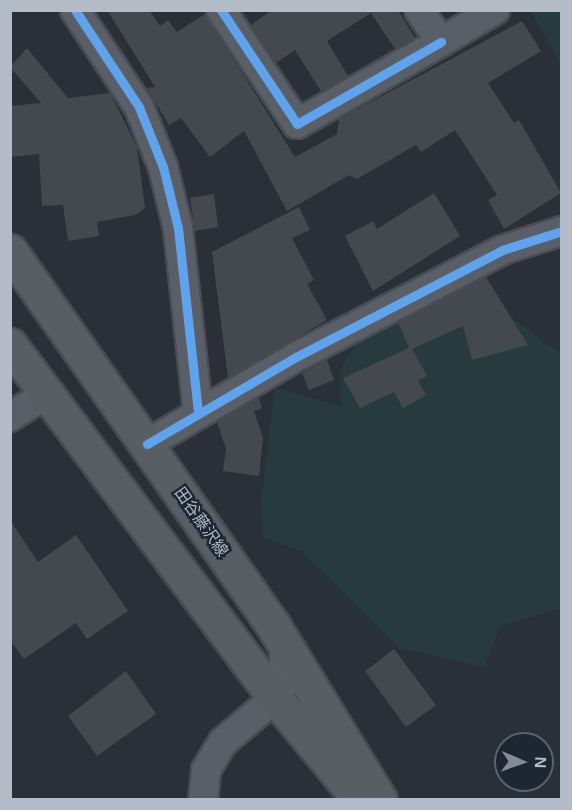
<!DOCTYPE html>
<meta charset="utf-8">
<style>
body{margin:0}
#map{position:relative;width:572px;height:810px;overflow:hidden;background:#2a3038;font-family:Arial,"Noto Sans JP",sans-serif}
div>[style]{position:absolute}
.green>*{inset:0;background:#273a3e}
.building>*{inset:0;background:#444950}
.roads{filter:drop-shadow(2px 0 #484c53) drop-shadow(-2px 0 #484c53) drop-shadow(0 2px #484c53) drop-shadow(0 -2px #484c53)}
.minor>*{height:28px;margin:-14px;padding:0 14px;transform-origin:14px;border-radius:14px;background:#5a5e66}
.secondary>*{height:33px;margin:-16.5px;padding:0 16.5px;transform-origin:16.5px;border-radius:16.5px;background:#595d64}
.cycleway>*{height:9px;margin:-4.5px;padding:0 4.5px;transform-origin:4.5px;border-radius:4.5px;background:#60a3ed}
span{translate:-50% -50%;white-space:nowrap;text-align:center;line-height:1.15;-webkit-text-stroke:5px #1d2633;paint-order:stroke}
.street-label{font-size:16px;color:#b4bcc9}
.frame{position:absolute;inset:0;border:12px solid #b4bcc9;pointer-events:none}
.north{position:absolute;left:494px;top:732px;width:60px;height:60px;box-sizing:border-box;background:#1d2633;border:2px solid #59626f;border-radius:50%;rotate:92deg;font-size:16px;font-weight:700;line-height:24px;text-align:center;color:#b4bcc9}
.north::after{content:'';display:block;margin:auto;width:21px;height:27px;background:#848b96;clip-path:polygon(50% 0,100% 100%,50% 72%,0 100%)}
</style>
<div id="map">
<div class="green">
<i style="clip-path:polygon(531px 11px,561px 11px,561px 65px)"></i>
<i style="clip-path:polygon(464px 283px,561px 354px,561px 608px,501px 626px,484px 667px,399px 648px,301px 551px,263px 537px,262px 494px,275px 388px,341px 406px,339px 371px,362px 336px)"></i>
</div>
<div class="building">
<i style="clip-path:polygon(107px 10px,149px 10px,160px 26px,168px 20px,177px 32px,205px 14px,295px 157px,337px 134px,339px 119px,522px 21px,541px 51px,488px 83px,514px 123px,519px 120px,561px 193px,504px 229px,488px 200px,497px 195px,455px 130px,421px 152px,416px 145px,357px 179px,349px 175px,287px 211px,244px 131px,210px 157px,181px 118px,169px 125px,147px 88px,155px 87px)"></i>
<i style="clip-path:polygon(272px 10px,398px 10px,415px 38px,395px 49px,371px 13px,327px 41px,348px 76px,321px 91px,295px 50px,276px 63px,251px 25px)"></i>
<i style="clip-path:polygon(27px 48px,68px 98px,110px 93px,137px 147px,145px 208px,135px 215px,97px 222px,99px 236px,68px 241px,63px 205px,42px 206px,39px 154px,10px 157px,10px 106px,41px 103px,10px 67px)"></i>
<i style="clip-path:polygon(434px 193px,460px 236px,373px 291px,345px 236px,373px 221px,377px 229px)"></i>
<i style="clip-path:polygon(214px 194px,218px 227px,195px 231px,190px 198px)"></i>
<i style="clip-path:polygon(299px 207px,310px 230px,292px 238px,314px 280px,307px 284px,327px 320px,228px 378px,212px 252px)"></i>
<i style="clip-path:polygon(486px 277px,528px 345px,472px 360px,463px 326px,412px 349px,427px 376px,418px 381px,426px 395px,403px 408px,394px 392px,360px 408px,343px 378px,409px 348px,398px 322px)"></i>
<i style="clip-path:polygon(327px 360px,334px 380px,309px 390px,302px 373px)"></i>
<i style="clip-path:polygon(259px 398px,262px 408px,254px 411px,263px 439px,259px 476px,223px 471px,226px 449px,217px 422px)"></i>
<i style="clip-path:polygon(10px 520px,38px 562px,76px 535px,128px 611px,87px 639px,76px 623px,24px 659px,10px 640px)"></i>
<i style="clip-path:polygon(394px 649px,436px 705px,406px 727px,365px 671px)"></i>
<i style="clip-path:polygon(126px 671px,156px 714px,97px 756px,68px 716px)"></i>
</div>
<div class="roads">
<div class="minor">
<i style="left:75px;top:10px;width:116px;rotate:56.6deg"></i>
<i style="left:139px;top:107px;width:65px;rotate:68.2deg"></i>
<i style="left:163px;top:167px;width:63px;rotate:76.2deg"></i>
<i style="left:178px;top:228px;width:184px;rotate:83.8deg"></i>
<i style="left:221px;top:10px;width:137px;rotate:56.3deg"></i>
<i style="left:297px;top:124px;width:166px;rotate:-29.7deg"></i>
<i style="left:419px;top:10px;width:39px;rotate:55deg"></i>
<i style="left:441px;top:42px;width:63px;rotate:-30.7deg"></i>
<i style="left:10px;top:417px;width:43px;rotate:-32.6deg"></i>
<i style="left:147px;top:444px;width:173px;rotate:-30.3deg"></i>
<i style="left:296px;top:357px;width:232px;rotate:-27.4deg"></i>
<i style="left:502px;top:250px;width:63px;rotate:-17.6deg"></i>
<i style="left:203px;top:800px;width:30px;rotate:-84deg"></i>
<i style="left:206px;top:770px;width:33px;rotate:-59deg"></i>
<i style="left:223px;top:742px;width:76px;rotate:-40.2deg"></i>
<i style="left:281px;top:693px;width:45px;rotate:-84.9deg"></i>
</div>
<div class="secondary">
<i style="left:10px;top:251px;width:459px;rotate:54.9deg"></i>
<i style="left:274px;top:627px;width:203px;rotate:58.5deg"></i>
<i style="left:10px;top:345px;width:443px;rotate:53.1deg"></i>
<i style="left:276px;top:699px;width:131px;rotate:50.3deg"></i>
</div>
</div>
<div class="cycleway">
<i style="left:75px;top:10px;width:116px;rotate:56.6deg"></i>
<i style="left:139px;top:107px;width:65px;rotate:68.2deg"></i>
<i style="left:163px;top:167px;width:63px;rotate:76.2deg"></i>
<i style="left:178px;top:228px;width:184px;rotate:83.8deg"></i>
<i style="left:221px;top:10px;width:137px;rotate:56.3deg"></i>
<i style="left:297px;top:124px;width:166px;rotate:-29.7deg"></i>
<i style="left:147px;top:444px;width:173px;rotate:-30.3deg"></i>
<i style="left:296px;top:357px;width:232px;rotate:-27.4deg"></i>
<i style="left:502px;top:250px;width:63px;rotate:-17.6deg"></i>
</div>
<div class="street-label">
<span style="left:201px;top:522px;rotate:55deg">田谷藤沢線</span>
</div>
<div class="frame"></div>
<div class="north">N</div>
</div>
